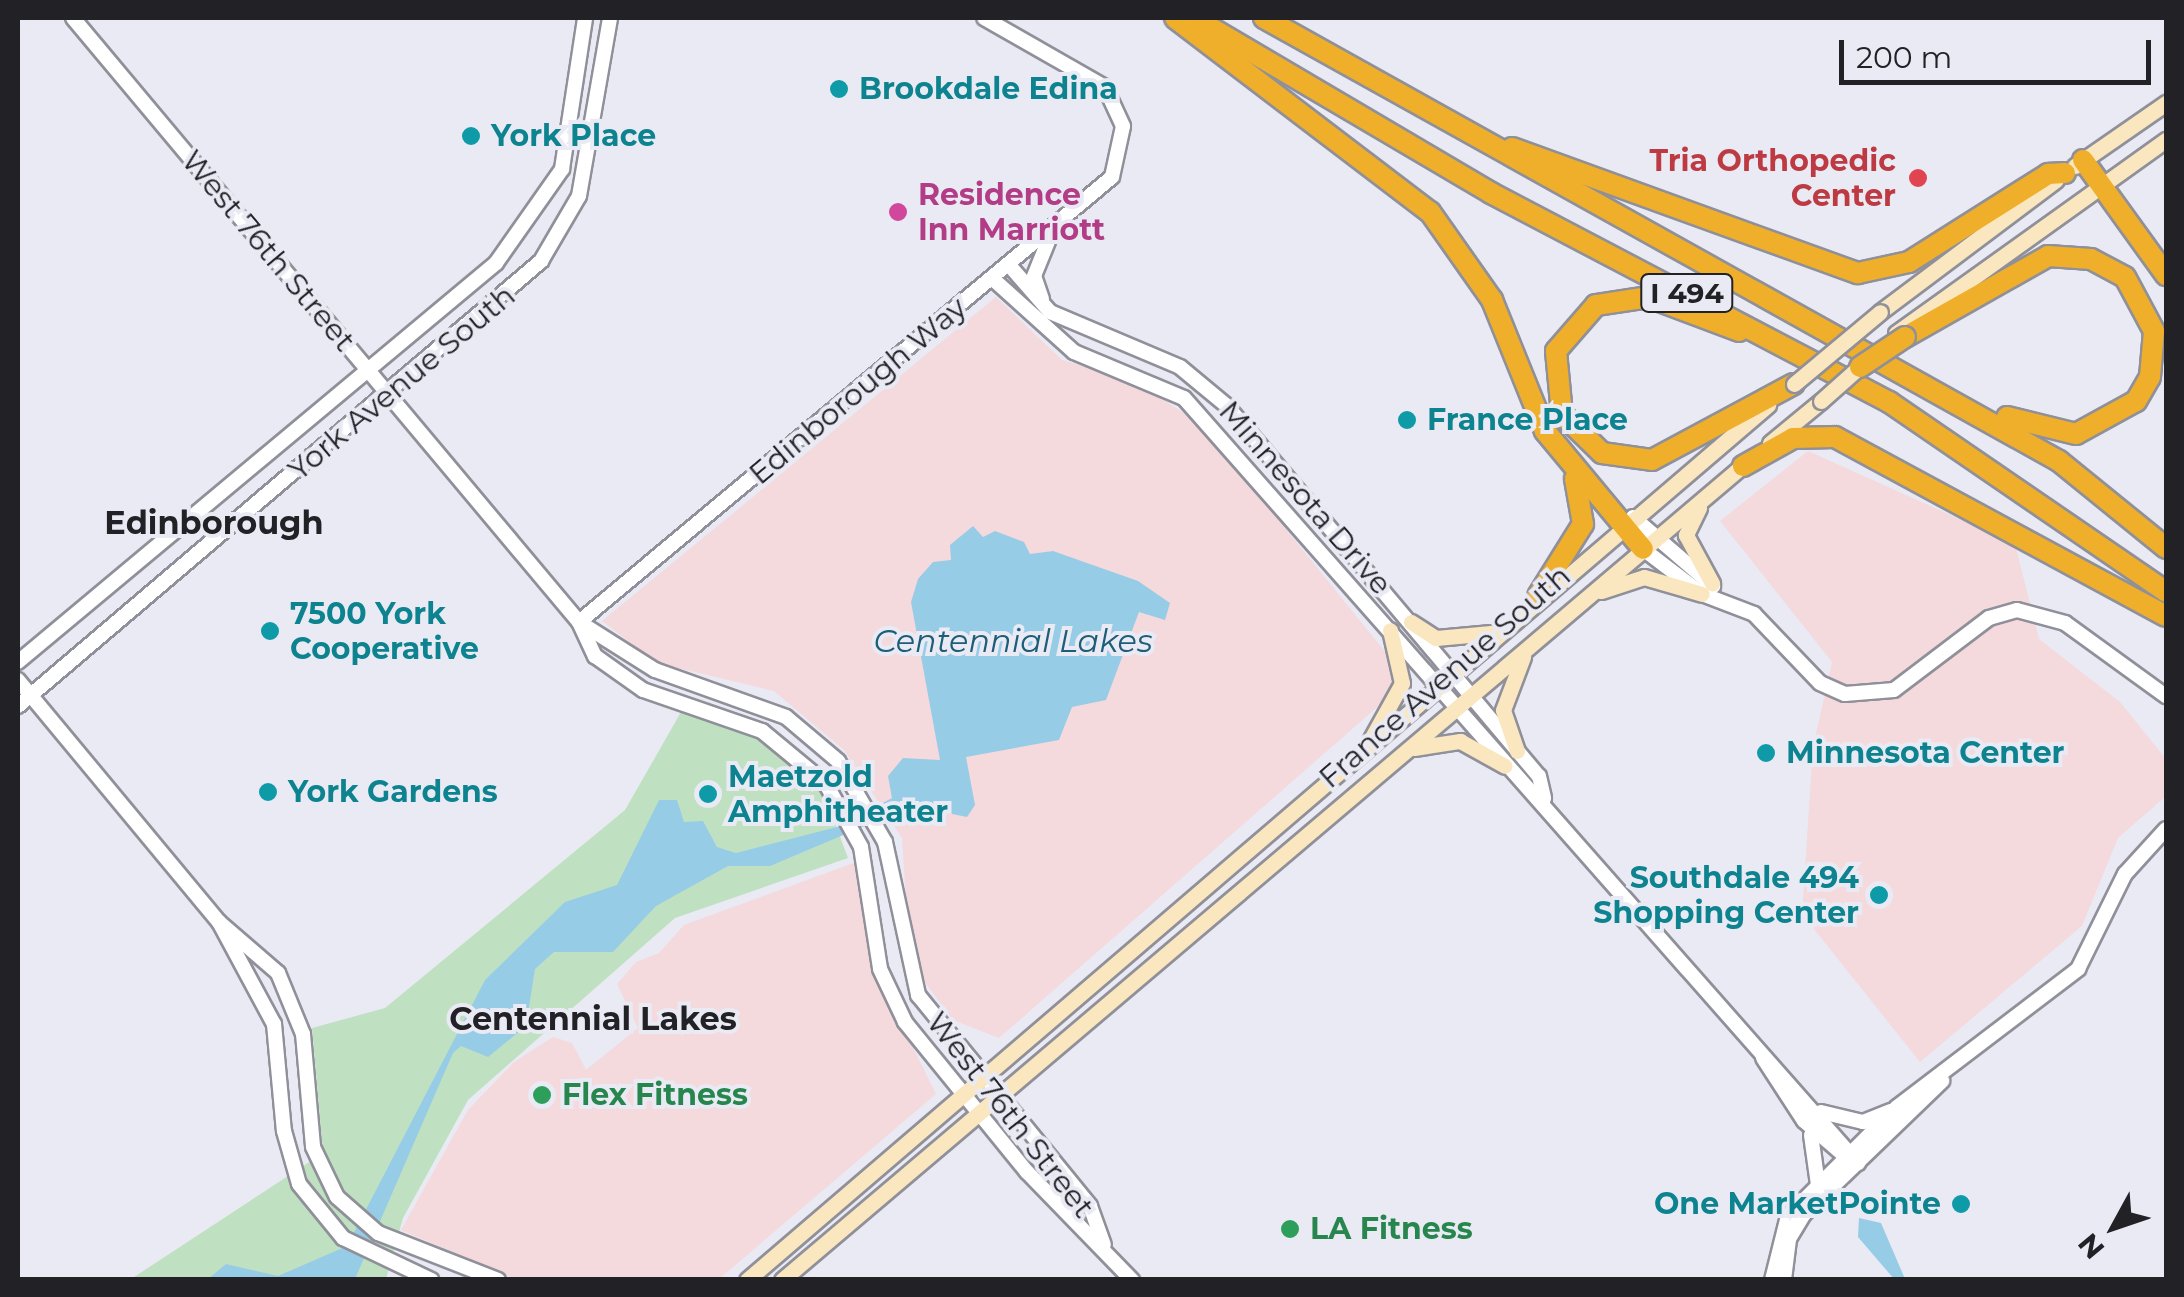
<!DOCTYPE html>
<style>
body{margin:0}
#map{position:relative;width:2184px;height:1297px;overflow:hidden;background:#e9eaf4;font-family:Montserrat,sans-serif}
div>[style]{position:absolute}
.commercial>*{inset:0;background:#f4d9dd}
.green>*{inset:0;background:#c0e1c1}
.water>*{inset:0;background:#97cce7}
.roads{filter:drop-shadow(2px 0 #8f9099) drop-shadow(-2px 0 #8f9099) drop-shadow(0 2px #8f9099) drop-shadow(0 -2px #8f9099)}
.tertiary>*{height:14px;margin:-7px;padding:0 7px;transform-origin:7px;border-radius:7px;background:#fff}
.secondary>*{height:15px;margin:-7.5px;padding:0 7.5px;transform-origin:7.5px;border-radius:7.5px;background:#fae7bf}
.motorway>*{height:20px;margin:-10px;padding:0 10px;transform-origin:10px;border-radius:10px;background:#f0af2b}
.bridges{filter:drop-shadow(2px 0 #8f9099) drop-shadow(-2px 0 #8f9099) drop-shadow(0 2px #8f9099) drop-shadow(0 -2px #8f9099)}
.secondary-bridge>*{height:15px;margin:-7.5px;padding:0 7.5px;transform-origin:7.5px;border-radius:7.5px;background:#fae7bf}
.motorway-bridge>*{height:20px;margin:-10px;padding:0 10px;transform-origin:10px;border-radius:10px;background:#f0af2b}
.dots>*{width:28px;height:28px;translate:-50% -50%;box-sizing:border-box;border:5px solid #e9eaf4;border-radius:50%}
span{translate:-50% -50%;white-space:nowrap;text-align:center;line-height:1.15;-webkit-text-stroke:8px #e9eaf4;paint-order:stroke}
.shield-label span{padding:2px 8px;background:#e9eaf4;border:2px solid;border-radius:8px;-webkit-text-stroke-width:0}
.shield-label{font-size:28px;color:#222226;font-weight:700}
.culture-label{font-size:30px;color:#0d838f;font-weight:700}
.left{translate:0 -50%;text-align:left}
.right{translate:-100% -50%;text-align:right}
.health-label{font-size:30px;color:#be3a42;font-weight:700}
.hotel-label{font-size:30px;color:#b23c85;font-weight:700}
.street-label{font-size:30px;color:#222226}
.leisure-label{font-size:30px;color:#27864d;font-weight:700}
.neighbourhood-label{font-size:32px;color:#222226;font-weight:700}
.water-label{font-size:32px;color:#1c5d78;font-style:italic}
.frame{position:absolute;inset:0;border:20px solid #222226;pointer-events:none}
.north{position:absolute;left:2064px;top:1177px;width:100px;height:100px;-webkit-text-stroke:8px #e9eaf4;paint-order:stroke;rotate:230deg;font-size:28px;font-weight:700;line-height:40px;text-align:center;color:#222226}
.north::after{content:'';display:block;margin:auto;width:35px;height:45px;background:#222226;clip-path:polygon(50% 0,100% 100%,50% 72%,0 100%)}
.scale{position:absolute;left:1839px;top:40px;width:312px;height:45px;box-sizing:border-box;border:5px solid #222226;border-top:0;padding-left:12px;font-size:30px;line-height:35px;white-space:nowrap;color:#222226;-webkit-text-stroke:8px #e9eaf4;paint-order:stroke}
</style>
<div id="map">
<div class="commercial">
<i style="clip-path:polygon(996px 297px,1062px 360px,1132px 380px,1200px 423px,1399px 669px,1390px 696px,999px 1038px,953px 1020px,910px 962px,902px 838px,844px 750px,774px 691px,657px 663px,602px 621px)"></i>
<i style="clip-path:polygon(1808px 451px,2015px 544px,2039px 639px,2120px 702px,2166px 759px,2166px 796px,2118px 838px,2082px 926px,1920px 1062px,1802px 914px,1813px 747px,1832px 662px,1720px 521px)"></i>
<i style="clip-path:polygon(859px 861px,874px 969px,936px 1094px,719px 1279px,515px 1279px,401px 1230px,468px 1110px,514px 1062px,553px 1037px,572px 1043px,586px 1070px,638px 1028px,617px 984px,636px 962px,659px 953px,684px 925px)"></i>
</div>
<div class="green">
<i style="clip-path:polygon(681px 712px,773px 742px,822px 789px,848px 858px,675px 918px,468px 1100px,403px 1218px,386px 1279px,131px 1279px,323px 1153px,312px 1028px,385px 1008px,625px 810px)"></i>
</div>
<div class="water">
<i style="clip-path:polygon(973px 526px,983px 537px,995px 531px,1024px 542px,1030px 554px,1053px 551px,1138px 581px,1170px 603px,1165px 620px,1139px 612px,1106px 700px,1072px 707px,1059px 740px,966px 757px,975px 805px,967px 817px,912px 806px,770px 866px,728px 866px,656px 906px,613px 952px,554px 952px,535px 969px,526px 1026px,488px 1057px,461px 1046px,453px 1053px,355px 1279px,208px 1279px,226px 1264px,278px 1276px,347px 1246px,485px 980px,565px 902px,617px 885px,659px 800px,677px 800px,684px 822px,703px 821px,717px 847px,736px 853px,841px 826px,892px 798px,888px 776px,903px 758px,940px 760px,911px 602px,918px 579px,933px 562px,951px 560px,950px 545px)"></i>
<i style="clip-path:polygon(1859px 1218px,1881px 1223px,1905px 1279px,1894px 1279px,1858px 1237px)"></i>
</div>
<div class="roads">
<div class="tertiary">
<i style="left:73px;top:18px;width:788px;rotate:50.05deg"></i>
<i style="left:579px;top:622px;width:38px;rotate:65deg"></i>
<i style="left:595px;top:656px;width:59px;rotate:35.3deg"></i>
<i style="left:643px;top:690px;width:126px;rotate:19deg"></i>
<i style="left:762px;top:731px;width:83px;rotate:39.6deg"></i>
<i style="left:826px;top:784px;width:72px;rotate:60.9deg"></i>
<i style="left:861px;top:847px;width:123px;rotate:81.1deg"></i>
<i style="left:880px;top:969px;width:59px;rotate:64.7deg"></i>
<i style="left:905px;top:1022px;width:193px;rotate:50.9deg"></i>
<i style="left:1027px;top:1172px;width:151px;rotate:45.8deg"></i>
<i style="left:1009px;top:265px;width:62px;rotate:48.9deg"></i>
<i style="left:1050px;top:312px;width:141px;rotate:22.9deg"></i>
<i style="left:1180px;top:367px;width:61px;rotate:39.7deg"></i>
<i style="left:1227px;top:406px;width:484px;rotate:49.9deg"></i>
<i style="left:1539px;top:776px;width:23px;rotate:77deg"></i>
<i style="left:993px;top:279px;width:109px;rotate:42deg"></i>
<i style="left:1074px;top:352px;width:119px;rotate:22.7deg"></i>
<i style="left:1184px;top:398px;width:1020px;rotate:48.62deg"></i>
<i style="left:1042px;top:299px;width:24px;rotate:-109deg"></i>
<i style="left:1034px;top:276px;width:38px;rotate:-68deg"></i>
<i style="left:1633px;top:517px;width:106px;rotate:40.8deg"></i>
<i style="left:1643px;top:549px;width:74px;rotate:37.3deg"></i>
<i style="left:1702px;top:594px;width:56px;rotate:21deg"></i>
<i style="left:1754px;top:614px;width:95px;rotate:46.3deg"></i>
<i style="left:1820px;top:683px;width:27px;rotate:24deg"></i>
<i style="left:1845px;top:694px;width:49px;rotate:-4.7deg"></i>
<i style="left:1894px;top:690px;width:119px;rotate:-37.2deg"></i>
<i style="left:1989px;top:618px;width:29px;rotate:-16deg"></i>
<i style="left:2017px;top:610px;width:50px;rotate:15.2deg"></i>
<i style="left:2065px;top:623px;width:125px;rotate:35.9deg"></i>
<i style="left:579px;top:622px;width:694px;rotate:-39.86deg"></i>
<i style="left:1112px;top:177px;width:52px;rotate:-77.8deg"></i>
<i style="left:1123px;top:126px;width:43px;rotate:-114.8deg"></i>
<i style="left:1105px;top:87px;width:139px;rotate:-150.3deg"></i>
<i style="left:579px;top:622px;width:90px;rotate:32.3deg"></i>
<i style="left:655px;top:670px;width:139px;rotate:19.7deg"></i>
<i style="left:786px;top:717px;width:68px;rotate:40.2deg"></i>
<i style="left:838px;top:761px;width:94px;rotate:59.9deg"></i>
<i style="left:885px;top:842px;width:157px;rotate:77.8deg"></i>
<i style="left:918px;top:995px;width:272px;rotate:50.8deg"></i>
<i style="left:1090px;top:1206px;width:41px;rotate:70.3deg"></i>
<i style="left:18px;top:662px;width:623px;rotate:-39.85deg"></i>
<i style="left:496px;top:263px;width:115px;rotate:-54.9deg"></i>
<i style="left:562px;top:169px;width:153px;rotate:-81.3deg"></i>
<i style="left:18px;top:680px;width:315px;rotate:50.3deg"></i>
<i style="left:219px;top:922px;width:78px;rotate:40.8deg"></i>
<i style="left:278px;top:973px;width:66px;rotate:67.7deg"></i>
<i style="left:303px;top:1034px;width:113px;rotate:84.9deg"></i>
<i style="left:313px;top:1147px;width:55px;rotate:64.4deg"></i>
<i style="left:337px;top:1197px;width:55px;rotate:41.3deg"></i>
<i style="left:378px;top:1233px;width:129px;rotate:21.4deg"></i>
<i style="left:18px;top:706px;width:687px;rotate:-40.39deg"></i>
<i style="left:541px;top:261px;width:75px;rotate:-59.7deg"></i>
<i style="left:579px;top:196px;width:181px;rotate:-80.1deg"></i>
<i style="left:219px;top:922px;width:116px;rotate:61.7deg"></i>
<i style="left:274px;top:1024px;width:107px;rotate:84.7deg"></i>
<i style="left:284px;top:1131px;width:55px;rotate:74.2deg"></i>
<i style="left:299px;top:1184px;width:70px;rotate:50.8deg"></i>
<i style="left:343px;top:1238px;width:98px;rotate:25.5deg"></i>
<i style="left:1763px;top:1058px;width:75px;rotate:56.9deg"></i>
<i style="left:1804px;top:1121px;width:63px;rotate:40.5deg"></i>
<i style="left:1821px;top:1112px;width:43px;rotate:13.4deg"></i>
<i style="left:1863px;top:1122px;width:29px;rotate:-22deg"></i>
<i style="left:1811px;top:1135px;width:50px;rotate:82deg"></i>
<i style="left:1772px;top:1280px;width:66px;rotate:-76deg"></i>
<i style="left:1788px;top:1216px;width:154px;rotate:-45deg"></i>
<i style="left:1897px;top:1107px;width:228px;rotate:-37.3deg"></i>
<i style="left:2078px;top:969px;width:106px;rotate:-63.7deg"></i>
<i style="left:2125px;top:874px;width:61px;rotate:-47.7deg"></i>
<i style="left:1784px;top:1280px;width:41px;rotate:-83deg"></i>
<i style="left:1789px;top:1239px;width:29px;rotate:-59deg"></i>
<i style="left:1804px;top:1214px;width:192px;rotate:-43.9deg"></i>
</div>
<div class="secondary">
<i style="left:2075px;top:166px;width:111px;rotate:-34.7deg"></i>
<i style="left:1880px;top:312px;width:220px;rotate:-36.9deg"></i>
<i style="left:1896px;top:333px;width:332px;rotate:-35.6deg"></i>
<i style="left:1770px;top:443px;width:66px;rotate:-39.5deg"></i>
<i style="left:1699px;top:508px;width:30px;rotate:116deg"></i>
<i style="left:1686px;top:535px;width:55px;rotate:61.6deg"></i>
<i style="left:1601px;top:591px;width:45px;rotate:-18deg"></i>
<i style="left:1644px;top:577px;width:60px;rotate:16.3deg"></i>
<i style="left:1411px;top:622px;width:30px;rotate:33deg"></i>
<i style="left:1436px;top:638px;width:55px;rotate:-5.2deg"></i>
<i style="left:1371px;top:739px;width:64px;rotate:-61deg"></i>
<i style="left:1402px;top:683px;width:54px;rotate:-102.8deg"></i>
<i style="left:1414px;top:748px;width:47px;rotate:-8.7deg"></i>
<i style="left:1460px;top:741px;width:51px;rotate:29.1deg"></i>
<i style="left:1517px;top:751px;width:43px;rotate:-108.9deg"></i>
<i style="left:1503px;top:710px;width:57px;rotate:-69.3deg"></i>
<i style="left:747px;top:1280px;width:1345px;rotate:-40.6deg"></i>
<i style="left:782px;top:1280px;width:1266px;rotate:-40.29deg"></i>
</div>
<div class="motorway">
<i style="left:1175px;top:18px;width:320px;rotate:37.3deg"></i>
<i style="left:1430px;top:212px;width:108px;rotate:54.8deg"></i>
<i style="left:1492px;top:300px;width:141px;rotate:68deg"></i>
<i style="left:1545px;top:431px;width:153px;rotate:50.3deg"></i>
<i style="left:1194px;top:18px;width:345px;rotate:30.5deg"></i>
<i style="left:1491px;top:193px;width:450px;rotate:27.7deg"></i>
<i style="left:1889px;top:402px;width:336px;rotate:34.4deg"></i>
<i style="left:1264px;top:18px;width:910px;rotate:29.13deg"></i>
<i style="left:2059px;top:461px;width:138px;rotate:39.1deg"></i>
<i style="left:1512px;top:148px;width:368px;rotate:19.9deg"></i>
<i style="left:1858px;top:273px;width:52px;rotate:-12.2deg"></i>
<i style="left:1909px;top:262px;width:165px;rotate:-32.3deg"></i>
<i style="left:2048px;top:174px;width:17px;rotate:-3deg"></i>
<i style="left:2083px;top:160px;width:142px;rotate:54.2deg"></i>
<i style="left:1739px;top:331px;width:96px;rotate:-159.3deg"></i>
<i style="left:1649px;top:297px;width:54px;rotate:171.4deg"></i>
<i style="left:1596px;top:305px;width:61px;rotate:131deg"></i>
<i style="left:1556px;top:351px;width:63px;rotate:84.6deg"></i>
<i style="left:1562px;top:414px;width:56px;rotate:44.3deg"></i>
<i style="left:1602px;top:453px;width:50px;rotate:8deg"></i>
<i style="left:1652px;top:460px;width:161px;rotate:-28.2deg"></i>
<i style="left:1905px;top:337px;width:164px;rotate:-29.5deg"></i>
<i style="left:2048px;top:256px;width:43px;rotate:4deg"></i>
<i style="left:2091px;top:259px;width:38px;rotate:28deg"></i>
<i style="left:2125px;top:277px;width:61px;rotate:61.8deg"></i>
<i style="left:2154px;top:331px;width:46px;rotate:95deg"></i>
<i style="left:2150px;top:377px;width:28px;rotate:120deg"></i>
<i style="left:2136px;top:401px;width:68px;rotate:151.2deg"></i>
<i style="left:2076px;top:434px;width:71px;rotate:-166.2deg"></i>
<i style="left:1743px;top:466px;width:57px;rotate:-29.2deg"></i>
<i style="left:1793px;top:438px;width:42px;rotate:-1.4deg"></i>
<i style="left:1835px;top:437px;width:376px;rotate:28.4deg"></i>
<i style="left:1538px;top:596px;width:85px;rotate:-58deg"></i>
<i style="left:1583px;top:524px;width:46px;rotate:-100.1deg"></i>
</div>
</div>
<div class="bridges">
<div class="secondary-bridge">
<i style="left:1794px;top:384px;width:112px;rotate:-39.9deg"></i>
<i style="left:1821px;top:401px;width:60px;rotate:-41.6deg"></i>
</div>
<div class="motorway-bridge">
<i style="left:1860px;top:367px;width:54px;rotate:-33.7deg"></i>
</div>
</div>
<div class="dots">
<i style="left:839px;top:89px;background:#0f9aa8"></i>
<i style="left:471px;top:136px;background:#0f9aa8"></i>
<i style="left:1918px;top:178px;background:#e0444e"></i>
<i style="left:898px;top:212px;background:#d1479c"></i>
<i style="left:1407px;top:420px;background:#0f9aa8"></i>
<i style="left:270px;top:631px;background:#0f9aa8"></i>
<i style="left:1766px;top:753px;background:#0f9aa8"></i>
<i style="left:268px;top:792px;background:#0f9aa8"></i>
<i style="left:708px;top:794px;background:#0f9aa8"></i>
<i style="left:1879px;top:895px;background:#0f9aa8"></i>
<i style="left:542px;top:1095px;background:#2e9e5b"></i>
<i style="left:1961px;top:1204px;background:#0f9aa8"></i>
<i style="left:1290px;top:1229px;background:#2e9e5b"></i>
</div>
<div class="shield-label">
<span style="left:1687px;top:293px">I 494</span>
</div>
<div class="culture-label">
<span class="left" style="left:859px;top:89px">Brookdale Edina</span>
<span class="left" style="left:491px;top:136px">York Place</span>
<span class="left" style="left:1427px;top:420px">France Place</span>
<span class="left" style="left:290px;top:631px">7500 York<br>Cooperative</span>
<span class="left" style="left:1786px;top:753px">Minnesota Center</span>
<span class="left" style="left:728px;top:794px">Maetzold<br>Amphitheater</span>
<span class="left" style="left:288px;top:792px">York Gardens</span>
<span class="right" style="left:1859px;top:895px">Southdale 494<br>Shopping Center</span>
<span class="right" style="left:1941px;top:1204px">One MarketPointe</span>
</div>
<div class="health-label">
<span class="right" style="left:1896px;top:178px">Tria Orthopedic<br>Center</span>
</div>
<div class="hotel-label">
<span class="left" style="left:918px;top:212px">Residence<br>Inn Marriott</span>
</div>
<div class="street-label">
<span style="left:268px;top:251px;rotate:50deg">West 76th Street</span>
<span style="left:402px;top:383px;rotate:-40deg">York Avenue South</span>
<span style="left:858px;top:391px;rotate:-40deg">Edinborough Way</span>
<span style="left:1305px;top:498px;rotate:49deg">Minnesota Drive</span>
<span style="left:1445px;top:677px;rotate:-41deg">France Avenue South</span>
<span style="left:1010px;top:1115px;rotate:52deg">West 76th Street</span>
</div>
<div class="leisure-label">
<span class="left" style="left:562px;top:1095px">Flex Fitness</span>
<span class="left" style="left:1310px;top:1229px">LA Fitness</span>
</div>
<div class="neighbourhood-label">
<span style="left:214px;top:523px">Edinborough</span>
<span style="left:593px;top:1019px">Centennial Lakes</span>
</div>
<div class="water-label">
<span style="left:1013px;top:641px">Centennial Lakes</span>
</div>
<div class="frame"></div>
<div class="north">N</div>
<div class="scale">200 m</div>
</div>
